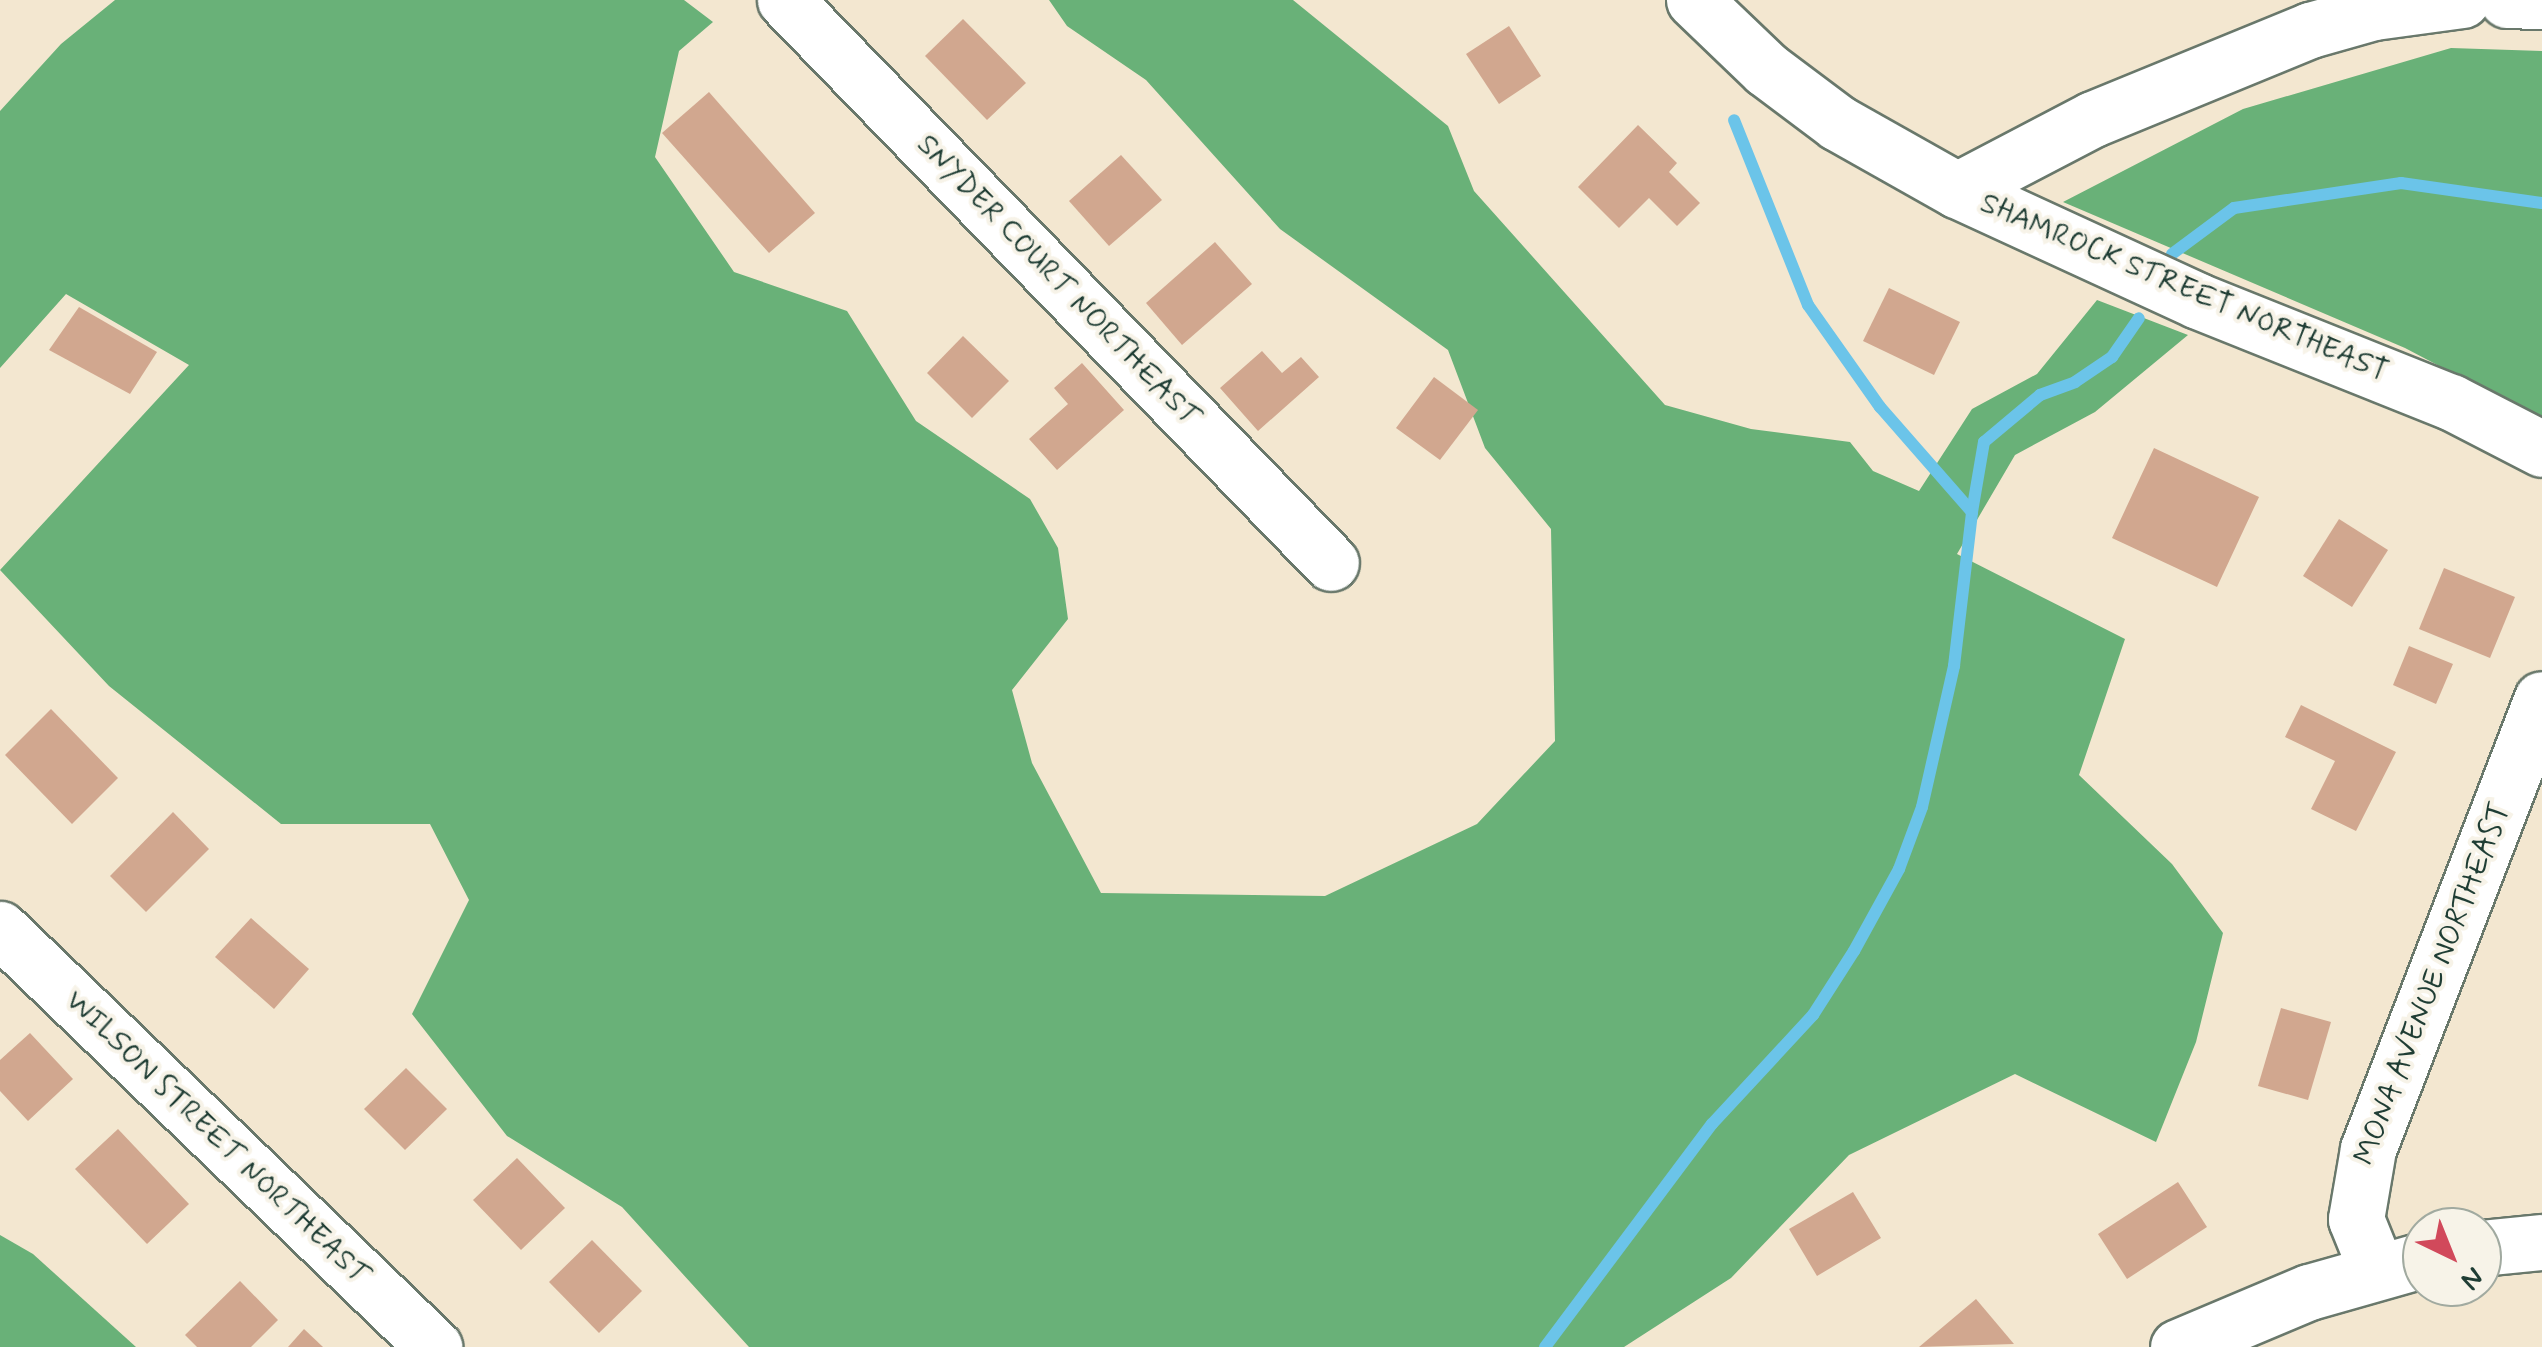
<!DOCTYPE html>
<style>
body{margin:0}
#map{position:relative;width:2542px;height:1347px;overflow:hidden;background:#f3e7d0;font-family:Mynerve,sans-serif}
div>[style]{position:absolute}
.forest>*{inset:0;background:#69b178}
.stream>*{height:12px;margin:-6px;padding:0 6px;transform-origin:6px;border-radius:6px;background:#6bc4e9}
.building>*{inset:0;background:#d1a78f}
.roads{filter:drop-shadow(2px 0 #69786b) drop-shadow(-2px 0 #69786b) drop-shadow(0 2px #69786b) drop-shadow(0 -2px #69786b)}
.minor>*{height:55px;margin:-27.5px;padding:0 27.5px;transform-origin:27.5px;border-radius:27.5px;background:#fff}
span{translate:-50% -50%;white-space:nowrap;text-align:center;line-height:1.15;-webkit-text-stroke:8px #f7f3e8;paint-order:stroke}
.street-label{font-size:30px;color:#1f3d34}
.north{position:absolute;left:2402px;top:1207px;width:100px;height:100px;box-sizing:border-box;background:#f7f3e8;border:2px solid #a1aaa0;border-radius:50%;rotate:137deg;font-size:28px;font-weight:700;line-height:40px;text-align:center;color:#1f3d34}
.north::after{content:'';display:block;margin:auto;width:35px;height:45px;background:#d1495b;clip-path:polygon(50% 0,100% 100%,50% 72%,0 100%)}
</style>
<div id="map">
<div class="forest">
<i style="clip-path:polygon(115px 0,684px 0,713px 22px,679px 51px,655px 157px,734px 272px,847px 311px,916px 421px,1030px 499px,1058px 548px,1068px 619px,1012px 690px,1032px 763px,1101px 893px,1325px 896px,1477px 824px,1555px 741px,1551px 529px,1485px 448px,1448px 350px,1280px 229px,1146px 80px,1067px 26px,1049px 0,1293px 0,1448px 126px,1474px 191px,1665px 405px,1751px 429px,1850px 442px,1873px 471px,1919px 491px,1972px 409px,2037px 374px,2097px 300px,2188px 335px,2095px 412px,2015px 455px,1957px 554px,2125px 639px,2079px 775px,2172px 864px,2223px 933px,2196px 1042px,2156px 1142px,2015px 1074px,1849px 1155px,1731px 1278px,1624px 1347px,749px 1347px,622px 1207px,507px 1136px,412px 1014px,469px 900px,430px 824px,281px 824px,109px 686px,0 570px,189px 365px,66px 294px,0 368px,0 111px,61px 44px)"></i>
<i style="clip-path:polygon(2451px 48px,2542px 51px,2542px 420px,2405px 348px,2063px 202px,2243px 109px)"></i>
<i style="clip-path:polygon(0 1235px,33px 1254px,136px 1347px,0 1347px)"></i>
</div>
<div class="stream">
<i style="left:2172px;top:254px;width:77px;rotate:-36.6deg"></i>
<i style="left:2234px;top:208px;width:169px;rotate:-8.5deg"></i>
<i style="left:2401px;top:183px;width:142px;rotate:8.1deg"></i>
<i style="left:1972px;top:512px;width:71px;rotate:-80.3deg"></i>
<i style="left:1984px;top:442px;width:73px;rotate:-40deg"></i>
<i style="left:2040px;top:395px;width:37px;rotate:-20deg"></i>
<i style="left:2075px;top:382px;width:45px;rotate:-34deg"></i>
<i style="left:2112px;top:357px;width:47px;rotate:-55.3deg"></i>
<i style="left:1545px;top:1347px;width:279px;rotate:-53.2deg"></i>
<i style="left:1712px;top:1124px;width:149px;rotate:-47.2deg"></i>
<i style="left:1813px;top:1015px;width:76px;rotate:-57.4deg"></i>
<i style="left:1854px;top:951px;width:94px;rotate:-61.2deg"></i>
<i style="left:1899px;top:869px;width:66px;rotate:-69.6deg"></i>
<i style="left:1922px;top:807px;width:145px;rotate:-77.2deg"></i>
<i style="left:1954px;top:666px;width:155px;rotate:-83.3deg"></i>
<i style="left:1972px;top:512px;width:140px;rotate:-131.2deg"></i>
<i style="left:1880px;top:407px;width:125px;rotate:-125.2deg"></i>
<i style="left:1808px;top:305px;width:199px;rotate:-111.8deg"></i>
</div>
<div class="building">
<i style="clip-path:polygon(963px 19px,1026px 83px,987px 120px,925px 56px)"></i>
<i style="clip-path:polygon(1509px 26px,1541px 76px,1499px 104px,1466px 54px)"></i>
<i style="clip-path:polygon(709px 92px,815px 213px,769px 253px,662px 133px)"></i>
<i style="clip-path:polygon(1638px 125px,1677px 163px,1669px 172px,1700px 203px,1677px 226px,1649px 198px,1619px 228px,1578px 187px)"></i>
<i style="clip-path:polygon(1121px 155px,1162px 200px,1109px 246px,1069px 201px)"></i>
<i style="clip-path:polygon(1215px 242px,1252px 284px,1182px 345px,1146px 303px)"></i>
<i style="clip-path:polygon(1889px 288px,1960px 322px,1934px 375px,1863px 341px)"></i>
<i style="clip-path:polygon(79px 307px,157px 352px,130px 394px,49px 350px)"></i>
<i style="clip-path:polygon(963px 336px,1009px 381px,972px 418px,927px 373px)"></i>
<i style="clip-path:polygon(1262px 351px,1282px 373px,1301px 357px,1319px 377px,1258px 431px,1220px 388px)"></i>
<i style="clip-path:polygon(1082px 363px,1124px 410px,1057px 470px,1029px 439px,1068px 404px,1054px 388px)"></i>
<i style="clip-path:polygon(1434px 377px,1478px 410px,1440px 460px,1396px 428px)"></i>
<i style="clip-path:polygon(2154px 448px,2259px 497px,2217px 587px,2112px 538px)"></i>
<i style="clip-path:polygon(2339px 519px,2388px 550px,2352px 607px,2303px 576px)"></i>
<i style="clip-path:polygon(2444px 568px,2515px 597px,2490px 658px,2419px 629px)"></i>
<i style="clip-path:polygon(2409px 646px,2453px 664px,2436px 704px,2393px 685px)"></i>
<i style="clip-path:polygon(2301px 705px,2396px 752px,2356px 831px,2311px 809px,2335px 761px,2285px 737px)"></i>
<i style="clip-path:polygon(51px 709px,118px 778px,72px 824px,5px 755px)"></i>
<i style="clip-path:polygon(173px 812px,209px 849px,146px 912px,110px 876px)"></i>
<i style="clip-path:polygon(251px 918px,309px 969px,274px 1009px,215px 957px)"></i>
<i style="clip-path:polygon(2281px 1008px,2331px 1022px,2308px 1100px,2258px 1086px)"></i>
<i style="clip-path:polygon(30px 1033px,73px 1079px,28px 1121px,0 1091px,0 1060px)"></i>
<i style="clip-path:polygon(406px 1068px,447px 1109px,405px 1150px,364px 1109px)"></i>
<i style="clip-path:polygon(118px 1129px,189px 1204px,147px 1244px,75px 1169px)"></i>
<i style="clip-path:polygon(517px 1158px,565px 1208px,521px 1250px,473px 1200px)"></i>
<i style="clip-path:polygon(2178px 1182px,2207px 1227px,2127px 1279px,2098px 1234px)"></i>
<i style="clip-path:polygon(1853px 1192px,1881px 1238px,1817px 1276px,1789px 1229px)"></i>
<i style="clip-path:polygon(592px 1240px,642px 1291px,599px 1333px,549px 1282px)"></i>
<i style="clip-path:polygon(240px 1281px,278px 1320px,251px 1347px,197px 1347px,185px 1335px)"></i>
<i style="clip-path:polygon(1976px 1299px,2014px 1344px,1919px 1347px)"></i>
<i style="clip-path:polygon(304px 1329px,323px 1347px,288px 1347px)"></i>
</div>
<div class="roads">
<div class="minor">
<i style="left:785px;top:0;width:784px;rotate:45.88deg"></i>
<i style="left:1694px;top:0;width:100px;rotate:43.8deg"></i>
<i style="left:1766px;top:69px;width:90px;rotate:36.9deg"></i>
<i style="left:1838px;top:123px;width:137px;rotate:29.4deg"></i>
<i style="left:1957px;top:190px;width:265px;rotate:24.7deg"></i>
<i style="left:2198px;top:301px;width:272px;rotate:21.8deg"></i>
<i style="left:2451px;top:402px;width:102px;rotate:27.3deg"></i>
<i style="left:2507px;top:0;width:35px;rotate:2deg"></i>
<i style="left:1957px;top:190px;width:153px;rotate:-27.6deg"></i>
<i style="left:2093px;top:119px;width:235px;rotate:-22.3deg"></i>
<i style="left:2310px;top:30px;width:66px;rotate:-15.7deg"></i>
<i style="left:2374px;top:12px;width:89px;rotate:-7.8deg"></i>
<i style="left:0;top:929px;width:603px;rotate:43.92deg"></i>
<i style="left:2482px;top:1248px;width:60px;rotate:-5.7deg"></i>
<i style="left:2377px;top:1271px;width:56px;rotate:-112deg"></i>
<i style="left:2356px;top:1219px;width:71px;rotate:-80.3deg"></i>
<i style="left:2368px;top:1149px;width:482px;rotate:-68.9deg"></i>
<i style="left:2178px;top:1347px;width:142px;rotate:-22.8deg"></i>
<i style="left:2309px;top:1292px;width:117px;rotate:-15.8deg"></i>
</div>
</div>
<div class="street-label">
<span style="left:1058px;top:281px;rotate:46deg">SNYDER COURT NORTHEAST</span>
<span style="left:2184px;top:288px;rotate:23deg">SHAMROCK STREET NORTHEAST</span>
<span style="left:2433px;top:984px;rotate:-69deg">MONA AVENUE NORTHEAST</span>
<span style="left:217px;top:1138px;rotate:44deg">WILSON STREET NORTHEAST</span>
</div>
<div class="north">N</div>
</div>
